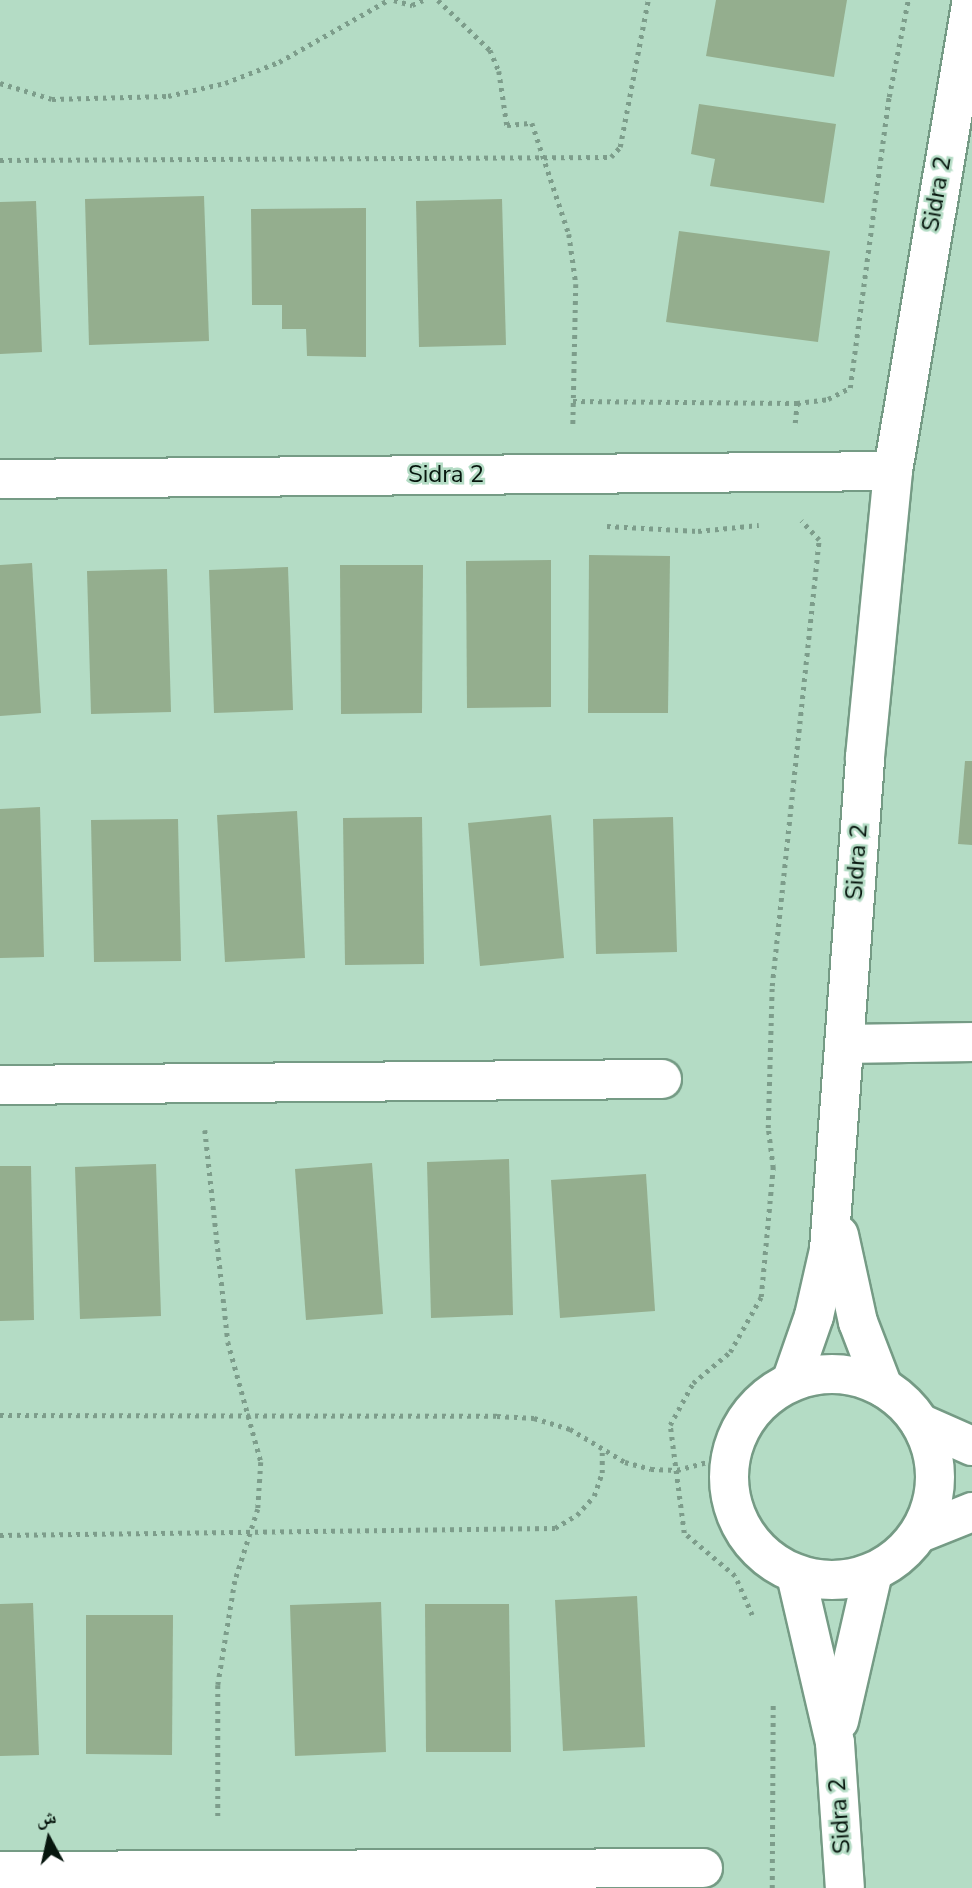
<!DOCTYPE html>
<meta charset="utf-8">
<style>
body{margin:0}
#map{position:relative;width:972px;height:1888px;overflow:hidden;background:#b4dcc5;font-family:"Nunito Sans","Noto Naskh Arabic",sans-serif}
div>[style]{position:absolute}
.building>*{inset:0;background:#94ae8e}
.path>*{height:4.5px;margin-top:-2.25px;transform-origin:0;background:repeating-linear-gradient(90deg,#7d9d8b 0 3.5px,transparent 0 8.5px)}
.roads{filter:drop-shadow(2px 0 #759b85) drop-shadow(-2px 0 #759b85) drop-shadow(0 2px #759b85) drop-shadow(0 -2px #759b85)}
.minor>*{height:38px;margin:-19px;padding:0 19px;transform-origin:19px;border-radius:19px;background:#fff}
.minor>.ring{margin:-19px;padding:0;box-sizing:content-box;background:none;border:38px solid #fff;border-radius:50%}
span{translate:-50% -50%;white-space:nowrap;text-align:center;line-height:1.15;-webkit-text-stroke:5px #b4dcc5;paint-order:stroke}
.street-label{font-size:24px;color:#07160e}
.north{position:absolute;left:14px;top:1804px;width:70px;height:70px;-webkit-text-stroke:5px #b4dcc5;paint-order:stroke;rotate:352deg;font-size:19px;font-weight:700;line-height:28px;text-align:center;color:#07160e}
.north::after{content:'';display:block;margin:auto;width:24px;height:32px;background:#07160e;clip-path:polygon(50% 0,100% 100%,50% 72%,0 100%)}
</style>
<div id="map">
<div class="building">
<i style="clip-path:polygon(716px 0,847px 0,834px 77px,706px 56px)"></i>
<i style="clip-path:polygon(699px 104px,836px 124px,824px 203px,710px 186px,715px 159px,691px 154px)"></i>
<i style="clip-path:polygon(204px 196px,209px 341px,89px 345px,85px 199px)"></i>
<i style="clip-path:polygon(502px 199px,506px 345px,419px 347px,416px 201px)"></i>
<i style="clip-path:polygon(36px 201px,42px 352px,0 354px,0 202px)"></i>
<i style="clip-path:polygon(366px 208px,366px 357px,307px 356px,306px 329px,282px 329px,282px 305px,252px 305px,251px 209px)"></i>
<i style="clip-path:polygon(679px 231px,830px 251px,818px 342px,666px 322px)"></i>
<i style="clip-path:polygon(589px 555px,670px 556px,668px 713px,588px 713px)"></i>
<i style="clip-path:polygon(551px 560px,551px 707px,467px 708px,466px 561px)"></i>
<i style="clip-path:polygon(32px 563px,41px 713px,0 716px,0 565px)"></i>
<i style="clip-path:polygon(340px 565px,423px 565px,422px 713px,341px 714px)"></i>
<i style="clip-path:polygon(288px 567px,293px 710px,214px 713px,209px 570px)"></i>
<i style="clip-path:polygon(167px 569px,171px 712px,91px 714px,87px 571px)"></i>
<i style="clip-path:polygon(965px 761px,972px 761px,972px 845px,958px 844px)"></i>
<i style="clip-path:polygon(40px 807px,44px 957px,0 958px,0 809px)"></i>
<i style="clip-path:polygon(297px 811px,305px 958px,225px 962px,217px 815px)"></i>
<i style="clip-path:polygon(551px 815px,564px 958px,480px 966px,468px 823px)"></i>
<i style="clip-path:polygon(422px 817px,424px 964px,345px 965px,343px 818px)"></i>
<i style="clip-path:polygon(673px 817px,677px 952px,596px 954px,593px 819px)"></i>
<i style="clip-path:polygon(178px 819px,181px 961px,94px 962px,91px 820px)"></i>
<i style="clip-path:polygon(509px 1159px,513px 1315px,431px 1318px,427px 1162px)"></i>
<i style="clip-path:polygon(372px 1163px,383px 1314px,306px 1320px,295px 1169px)"></i>
<i style="clip-path:polygon(156px 1164px,161px 1316px,80px 1319px,75px 1167px)"></i>
<i style="clip-path:polygon(0 1166px,31px 1166px,34px 1320px,0 1321px)"></i>
<i style="clip-path:polygon(646px 1174px,655px 1311px,560px 1318px,551px 1180px)"></i>
<i style="clip-path:polygon(637px 1596px,645px 1747px,563px 1751px,555px 1600px)"></i>
<i style="clip-path:polygon(381px 1602px,386px 1752px,295px 1756px,290px 1605px)"></i>
<i style="clip-path:polygon(33px 1603px,39px 1755px,0 1756px,0 1604px)"></i>
<i style="clip-path:polygon(425px 1604px,509px 1604px,511px 1752px,426px 1752px)"></i>
<i style="clip-path:polygon(86px 1615px,173px 1615px,172px 1755px,86px 1754px)"></i>
</div>
<div class="path">
<i style="left:394px;top:0;width:19px;rotate:16deg"></i>
<i style="left:412px;top:5px;width:12px;rotate:-24deg"></i>
<i style="left:438px;top:0;width:72px;rotate:43.9deg"></i>
<i style="left:490px;top:50px;width:23px;rotate:67deg"></i>
<i style="left:499px;top:71px;width:55px;rotate:81.6deg"></i>
<i style="left:507px;top:125px;width:25px;rotate:-5deg"></i>
<i style="left:532px;top:123px;width:117px;rotate:71.6deg"></i>
<i style="left:569px;top:234px;width:50px;rotate:82deg"></i>
<i style="left:576px;top:284px;width:141px;rotate:91.2deg"></i>
<i style="left:0;top:83px;width:54px;rotate:17.1deg"></i>
<i style="left:52px;top:99px;width:116px;rotate:-1.5deg"></i>
<i style="left:168px;top:96px;width:58px;rotate:-12.8deg"></i>
<i style="left:225px;top:83px;width:58px;rotate:-21.3deg"></i>
<i style="left:279px;top:62px;width:125px;rotate:-29.6deg"></i>
<i style="left:0;top:160px;width:611px;rotate:-0.28deg"></i>
<i style="left:611px;top:157px;width:13px;rotate:-48deg"></i>
<i style="left:620px;top:147px;width:150px;rotate:-79.2deg"></i>
<i style="left:573px;top:401px;width:224px;rotate:0.5deg"></i>
<i style="left:797px;top:403px;width:31px;rotate:-7deg"></i>
<i style="left:828px;top:399px;width:25px;rotate:-27deg"></i>
<i style="left:850px;top:388px;width:294px;rotate:-82.4deg"></i>
<i style="left:889px;top:97px;width:99px;rotate:-78.9deg"></i>
<i style="left:795px;top:423px;width:20px;rotate:-84deg"></i>
<i style="left:607px;top:526px;width:91px;rotate:3.1deg"></i>
<i style="left:698px;top:531px;width:61px;rotate:-5.6deg"></i>
<i style="left:205px;top:1130px;width:213px;rotate:83.8deg"></i>
<i style="left:228px;top:1342px;width:124px;rotate:74.6deg"></i>
<i style="left:261px;top:1462px;width:47px;rotate:93.7deg"></i>
<i style="left:258px;top:1509px;width:76px;rotate:107.7deg"></i>
<i style="left:235px;top:1581px;width:105px;rotate:99.3deg"></i>
<i style="left:218px;top:1685px;width:135px;rotate:90deg"></i>
<i style="left:0;top:1415px;width:497px;rotate:0.1deg"></i>
<i style="left:497px;top:1416px;width:37px;rotate:3deg"></i>
<i style="left:534px;top:1418px;width:38px;rotate:17deg"></i>
<i style="left:570px;top:1429px;width:64px;rotate:31deg"></i>
<i style="left:625px;top:1462px;width:27px;rotate:15deg"></i>
<i style="left:651px;top:1469px;width:26px;rotate:2deg"></i>
<i style="left:677px;top:1470px;width:55px;rotate:-14.8deg"></i>
<i style="left:0;top:1535px;width:555px;rotate:-0.72deg"></i>
<i style="left:555px;top:1528px;width:26px;rotate:-31deg"></i>
<i style="left:577px;top:1515px;width:25px;rotate:-48deg"></i>
<i style="left:594px;top:1496px;width:24px;rotate:-71deg"></i>
<i style="left:602px;top:1473px;width:25px;rotate:-90deg"></i>
<i style="left:752px;top:1615px;width:43px;rotate:-113.6deg"></i>
<i style="left:735px;top:1576px;width:67px;rotate:-139.9deg"></i>
<i style="left:684px;top:1533px;width:109px;rotate:-97.4deg"></i>
<i style="left:670px;top:1425px;width:48px;rotate:-61.3deg"></i>
<i style="left:693px;top:1383px;width:48px;rotate:-40deg"></i>
<i style="left:730px;top:1352px;width:63px;rotate:-60.6deg"></i>
<i style="left:761px;top:1297px;width:130px;rotate:-84.7deg"></i>
<i style="left:773px;top:1168px;width:40px;rotate:-97.1deg"></i>
<i style="left:768px;top:1128px;width:142px;rotate:-88.4deg"></i>
<i style="left:772px;top:986px;width:448px;rotate:-84deg"></i>
<i style="left:819px;top:540px;width:26px;rotate:-133deg"></i>
<i style="left:772px;top:1888px;width:185px;rotate:-89.7deg"></i>
</div>
<div class="roads">
<div class="minor">
<i style="left:0;top:479px;width:893px;rotate:-0.51deg"></i>
<i style="left:845px;top:1044px;width:127px;rotate:-0.9deg"></i>
<i style="left:0;top:1085px;width:662px;rotate:-0.52deg"></i>
<i style="left:839px;top:1235px;width:89px;rotate:77.7deg"></i>
<i style="left:858px;top:1322px;width:70px;rotate:69deg"></i>
<i class="ring" style="left:729px;top:1374px;width:168px;height:168px"></i>
<i style="left:791px;top:1382px;width:70px;rotate:-70.8deg"></i>
<i style="left:814px;top:1316px;width:68px;rotate:-77.2deg"></i>
<i style="left:829px;top:1250px;width:494px;rotate:-85.8deg"></i>
<i style="left:865px;top:757px;width:287px;rotate:-84.4deg"></i>
<i style="left:893px;top:471px;width:478px;rotate:-80.5deg"></i>
<i style="left:920px;top:1423px;width:57px;rotate:23.9deg"></i>
<i style="left:920px;top:1533px;width:56px;rotate:-22deg"></i>
<i style="left:796px;top:1575px;width:172px;rotate:76.9deg"></i>
<i style="left:835px;top:1743px;width:145px;rotate:86.1deg"></i>
<i style="left:839px;top:1721px;width:153px;rotate:-77.1deg"></i>
<i style="left:0;top:1871px;width:703px;rotate:-0.24deg"></i>
</div>
</div>
<div class="street-label">
<span style="left:937px;top:194px;rotate:-80deg">Sidra 2</span>
<span style="left:446px;top:475px">Sidra 2</span>
<span style="left:857px;top:862px;rotate:-86deg">Sidra 2</span>
<span style="left:840px;top:1816px;rotate:-94deg">Sidra 2</span>
</div>
<div class="north">ش</div>
</div>
